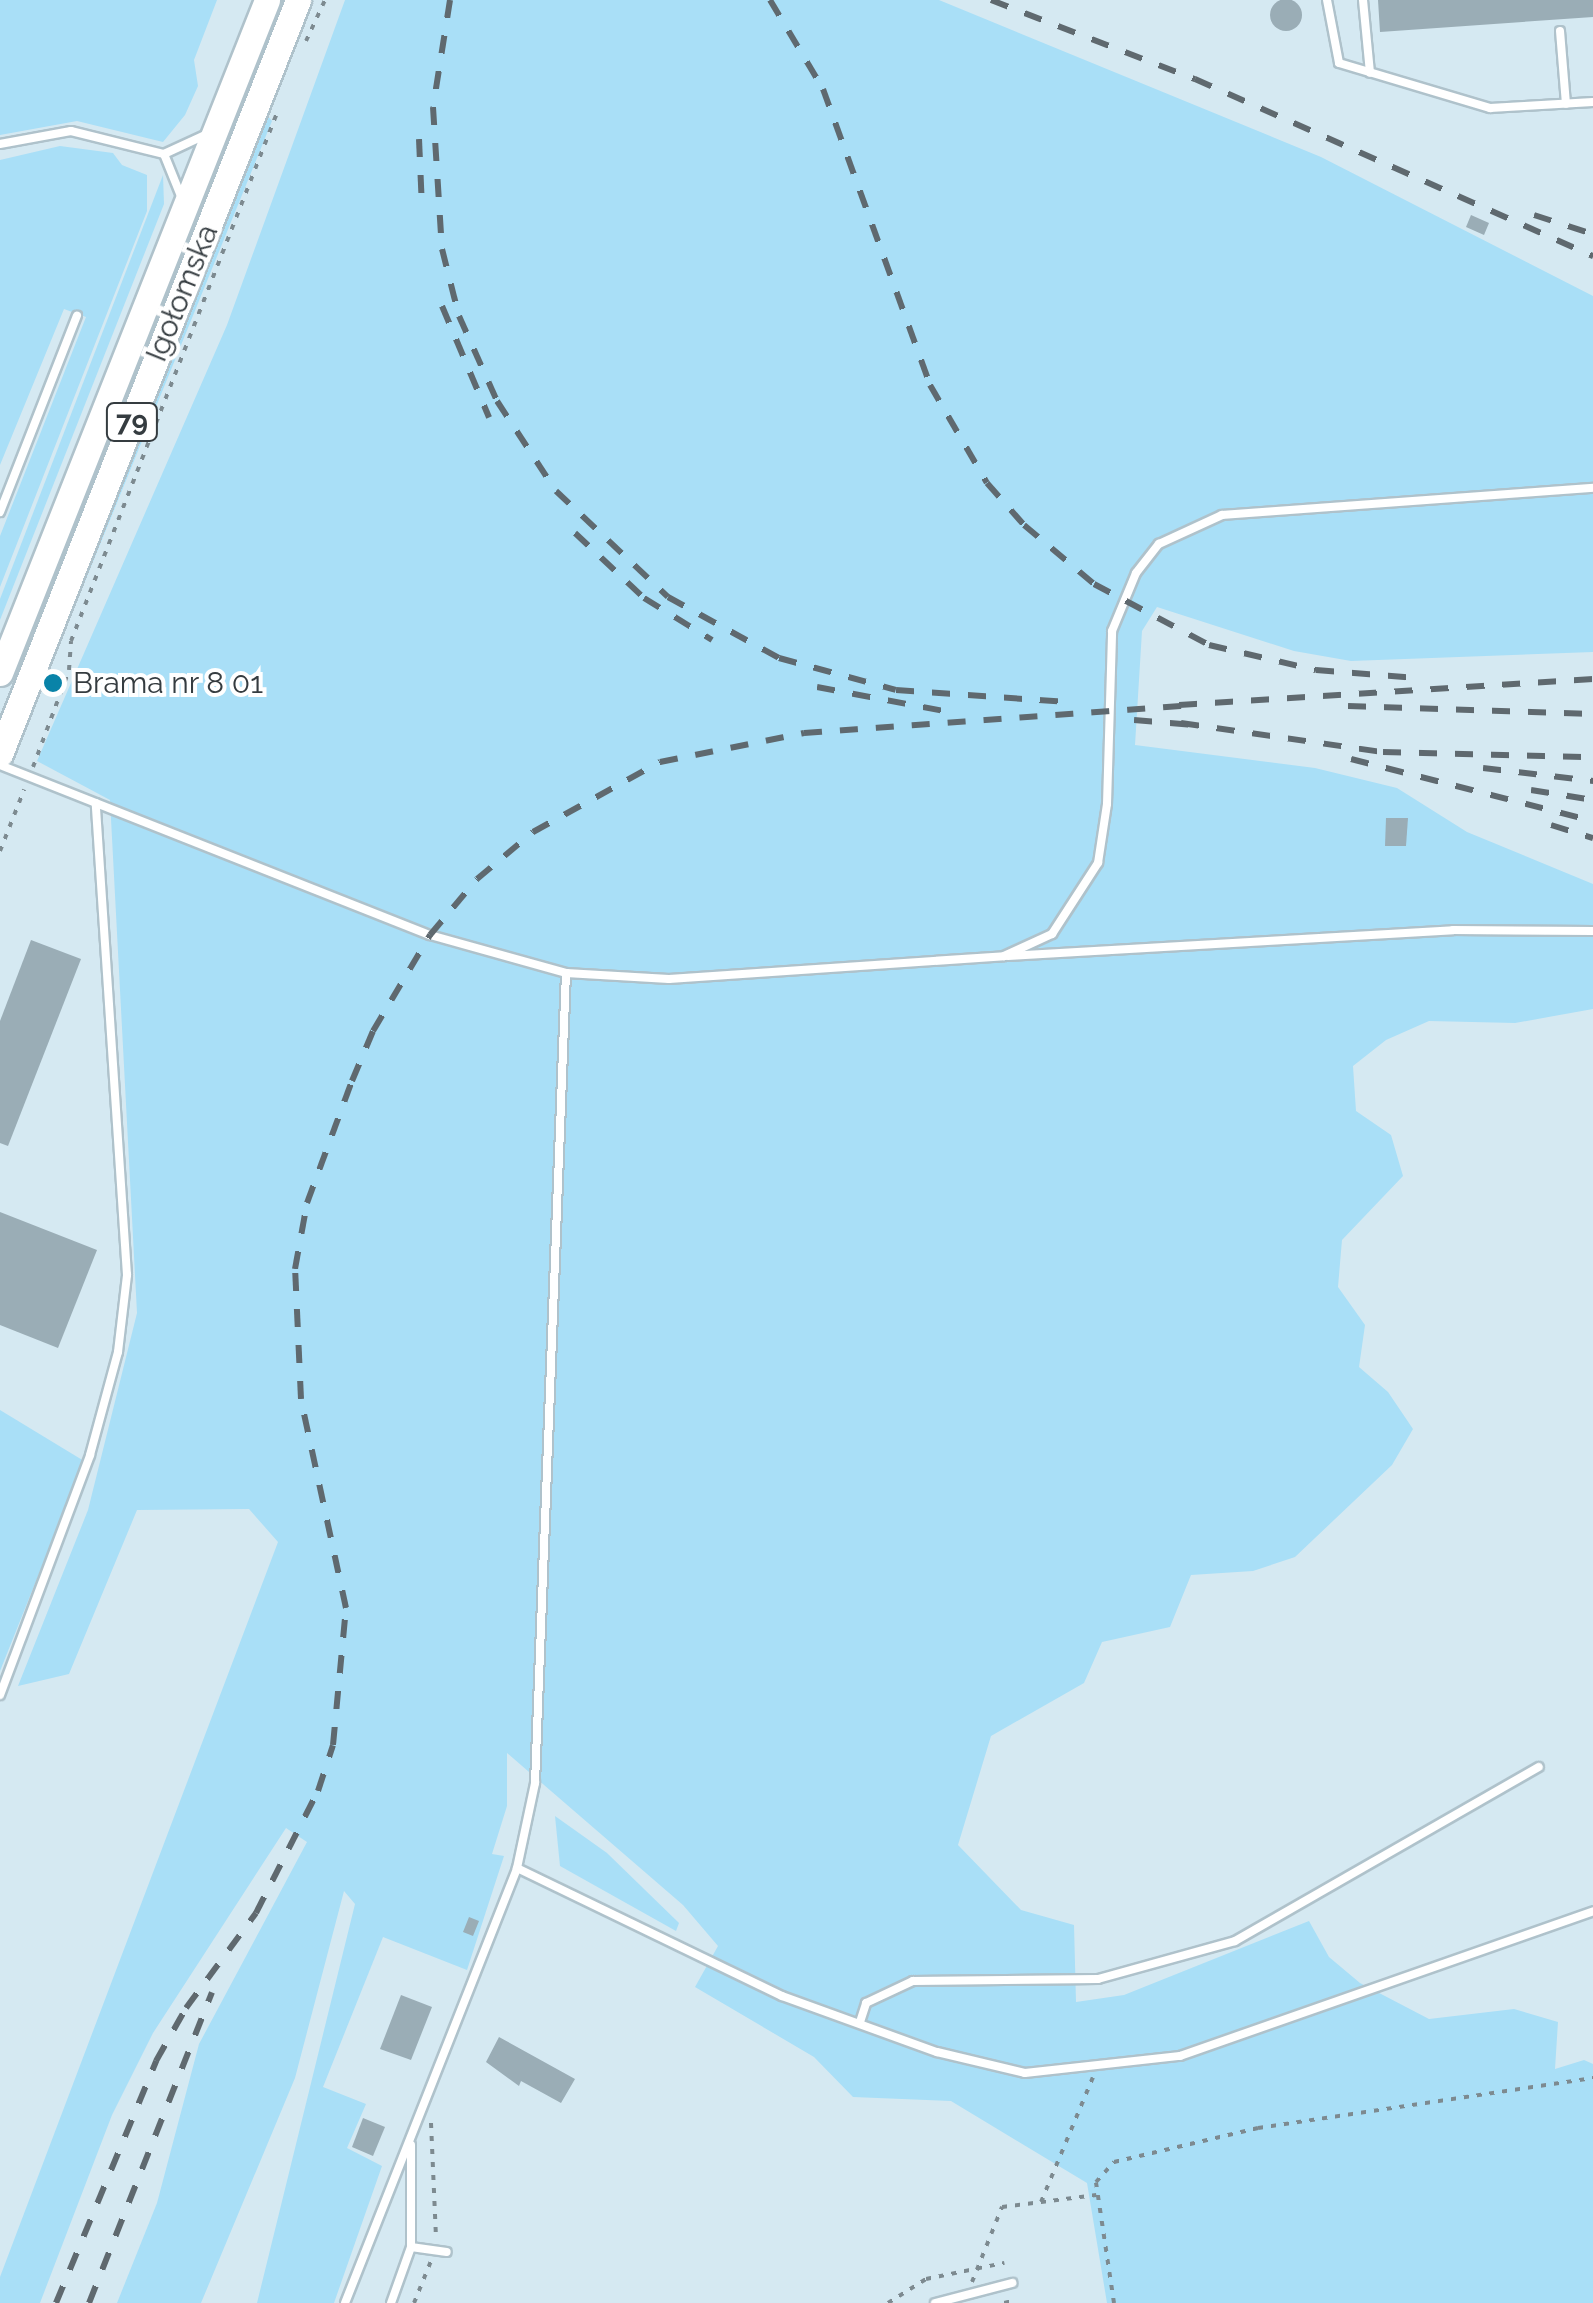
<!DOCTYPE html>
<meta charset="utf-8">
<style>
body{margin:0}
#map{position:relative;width:1593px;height:2303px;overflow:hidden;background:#d5e9f2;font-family:Raleway,sans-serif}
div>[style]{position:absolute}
.green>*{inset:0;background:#a9dff7}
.building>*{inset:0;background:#9aadb6}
.round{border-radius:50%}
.path>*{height:4px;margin-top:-2px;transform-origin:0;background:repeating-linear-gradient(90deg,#7d8a90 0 5px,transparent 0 13px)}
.roads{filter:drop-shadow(2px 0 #afc2cb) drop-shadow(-2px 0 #afc2cb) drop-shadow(0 2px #afc2cb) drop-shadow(0 -2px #afc2cb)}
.lane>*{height:8px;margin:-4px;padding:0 4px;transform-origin:4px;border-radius:4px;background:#fff}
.primary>*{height:25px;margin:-12.5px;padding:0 12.5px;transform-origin:12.5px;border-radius:12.5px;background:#fff}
.rail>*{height:6px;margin-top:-3px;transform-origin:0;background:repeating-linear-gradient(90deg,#5f696f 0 18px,transparent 0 36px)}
.dots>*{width:28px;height:28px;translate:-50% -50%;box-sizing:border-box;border:5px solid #fff;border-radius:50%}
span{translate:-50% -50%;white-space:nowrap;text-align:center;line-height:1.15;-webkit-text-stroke:8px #fff;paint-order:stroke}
.shield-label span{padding:2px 8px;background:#fff;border:2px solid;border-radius:8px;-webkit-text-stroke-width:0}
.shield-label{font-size:28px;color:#353c40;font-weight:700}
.street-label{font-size:30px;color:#353c40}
.poi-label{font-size:30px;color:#353c40}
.left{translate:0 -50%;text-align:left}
</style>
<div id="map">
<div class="green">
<i style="clip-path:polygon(0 0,217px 0,194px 60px,198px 86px,185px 115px,163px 142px,77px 121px,0 135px)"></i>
<i style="clip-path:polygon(345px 0,939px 0,1321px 157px,1593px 296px,1593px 652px,1351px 661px,1294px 651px,1157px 607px,1142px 631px,1135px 745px,1315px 768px,1397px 788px,1467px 832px,1593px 884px,1593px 1009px,1515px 1023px,1429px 1021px,1386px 1040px,1353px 1066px,1356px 1111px,1391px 1135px,1403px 1176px,1342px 1240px,1338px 1287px,1365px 1325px,1359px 1367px,1388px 1392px,1413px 1429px,1392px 1465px,1295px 1557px,1253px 1571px,1191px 1575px,1170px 1627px,1102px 1642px,1084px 1683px,991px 1736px,958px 1845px,1021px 1910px,1074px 1925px,1076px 2002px,1124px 1995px,1309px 1921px,1329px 1957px,1360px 1983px,1429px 2019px,1514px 2009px,1558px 2022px,1555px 2069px,1584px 2060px,1593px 2064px,1593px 2303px,1107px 2303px,1087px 2183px,951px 2101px,853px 2097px,814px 2057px,695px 1987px,718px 1946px,683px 1905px,507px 1753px,507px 1806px,492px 1854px,504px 1856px,467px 1970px,383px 1937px,323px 2087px,366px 2104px,347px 2148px,382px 2166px,334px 2303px,257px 2303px,355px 1904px,344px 1891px,295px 2078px,201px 2303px,117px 2303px,157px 2203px,199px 2044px,307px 1842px,286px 1828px,153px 2033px,112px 2115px,40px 2303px,0 2303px,0 2277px,278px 1542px,249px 1509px,137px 1510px,69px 1674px,18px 1686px,88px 1510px,137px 1313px,110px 800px,37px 761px,227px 325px)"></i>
<i style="clip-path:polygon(266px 114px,272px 121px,71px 616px,76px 595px)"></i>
<i style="clip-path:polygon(60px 146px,113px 153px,122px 165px,147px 175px,147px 211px,0 587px,0 536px,86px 317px,64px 309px,0 465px,0 160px)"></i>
<i style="clip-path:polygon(163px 175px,164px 204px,0 620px,0 599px)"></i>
<i style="clip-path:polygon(0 1410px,84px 1461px,0 1671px)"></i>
<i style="clip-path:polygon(555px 1816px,607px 1853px,679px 1923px,676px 1931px,560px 1866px)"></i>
</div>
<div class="building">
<i class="round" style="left:1270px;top:-1px;width:32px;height:32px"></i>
<i style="clip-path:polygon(1378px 0,1593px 0,1593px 17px,1380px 32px)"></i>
<i style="clip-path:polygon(1471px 215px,1489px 223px,1484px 235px,1466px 227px)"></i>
<i style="clip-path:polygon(1386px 818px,1408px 818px,1406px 846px,1385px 846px)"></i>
<i style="clip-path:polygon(31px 940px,81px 959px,8px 1146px,0 1143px,0 1021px)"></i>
<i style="clip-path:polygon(0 1212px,97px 1250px,58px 1348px,0 1325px)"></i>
<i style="clip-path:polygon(469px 1917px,479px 1921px,473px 1936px,463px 1932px)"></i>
<i style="clip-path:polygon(401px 1995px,432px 2007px,411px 2060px,380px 2049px)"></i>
<i style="clip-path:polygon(499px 2037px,575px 2079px,561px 2103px,521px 2081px,519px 2086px,486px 2062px)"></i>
<i style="clip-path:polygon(363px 2118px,385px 2127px,373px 2156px,352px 2147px)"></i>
</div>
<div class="path">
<i style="left:306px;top:41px;width:45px;rotate:-65.1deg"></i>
<i style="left:33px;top:767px;width:103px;rotate:-69.6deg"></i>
<i style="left:69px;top:670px;width:29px;rotate:-86deg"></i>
<i style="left:71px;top:641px;width:567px;rotate:-68.69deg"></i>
<i style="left:0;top:851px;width:66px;rotate:-68.5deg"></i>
<i style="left:431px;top:2123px;width:114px;rotate:87.5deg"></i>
<i style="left:1041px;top:2202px;width:135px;rotate:-67.4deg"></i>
<i style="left:972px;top:2282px;width:81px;rotate:-68.2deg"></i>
<i style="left:1002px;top:2207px;width:95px;rotate:-7.3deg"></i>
<i style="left:414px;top:2303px;width:45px;rotate:-68deg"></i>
<i style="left:888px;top:2303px;width:45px;rotate:-32.3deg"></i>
<i style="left:926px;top:2279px;width:80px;rotate:-11.6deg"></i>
<i style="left:1004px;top:2303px;width:12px;rotate:-14deg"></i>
<i style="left:1114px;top:2303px;width:122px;rotate:-98.5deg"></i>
<i style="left:1096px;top:2182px;width:27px;rotate:-48deg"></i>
<i style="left:1114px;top:2162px;width:148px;rotate:-13.3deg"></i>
<i style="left:1258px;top:2128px;width:339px;rotate:-8.5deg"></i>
</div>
<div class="roads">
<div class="lane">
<i style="left:1327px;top:0;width:64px;rotate:79.2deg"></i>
<i style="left:1339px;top:63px;width:158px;rotate:16.6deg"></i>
<i style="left:1490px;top:108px;width:103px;rotate:-3.3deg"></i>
<i style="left:1363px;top:0;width:73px;rotate:84.5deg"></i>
<i style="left:1560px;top:31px;width:73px;rotate:85.3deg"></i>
<i style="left:0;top:144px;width:72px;rotate:-10.4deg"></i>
<i style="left:71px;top:131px;width:96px;rotate:13.9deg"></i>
<i style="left:164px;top:154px;width:45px;rotate:-24.9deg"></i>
<i style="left:164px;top:154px;width:45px;rotate:68deg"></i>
<i style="left:0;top:512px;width:211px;rotate:-68.6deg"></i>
<i style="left:0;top:765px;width:462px;rotate:21.6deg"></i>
<i style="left:430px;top:935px;width:141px;rotate:15.6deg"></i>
<i style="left:566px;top:973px;width:103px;rotate:3.3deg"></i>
<i style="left:669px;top:979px;width:336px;rotate:-3.9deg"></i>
<i style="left:1004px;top:956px;width:53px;rotate:-24.6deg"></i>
<i style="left:1052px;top:934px;width:85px;rotate:-57.1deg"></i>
<i style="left:1098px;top:863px;width:60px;rotate:-81.3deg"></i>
<i style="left:1107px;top:804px;width:173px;rotate:-88.3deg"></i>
<i style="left:1112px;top:631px;width:63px;rotate:-67.5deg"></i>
<i style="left:1136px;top:573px;width:37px;rotate:-52deg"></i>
<i style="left:1159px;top:544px;width:69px;rotate:-24.7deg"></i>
<i style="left:1222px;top:515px;width:372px;rotate:-4.2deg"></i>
<i style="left:1008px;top:956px;width:446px;rotate:-3.3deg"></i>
<i style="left:1453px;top:930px;width:140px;rotate:0.4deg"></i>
<i style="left:0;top:1695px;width:256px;rotate:-69.4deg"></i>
<i style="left:90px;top:1455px;width:107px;rotate:-74.8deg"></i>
<i style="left:118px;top:1352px;width:78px;rotate:-83.3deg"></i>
<i style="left:127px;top:1275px;width:473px;rotate:-93.8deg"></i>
<i style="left:517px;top:1868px;width:294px;rotate:25.8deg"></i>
<i style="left:782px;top:1996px;width:165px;rotate:19.9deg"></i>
<i style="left:937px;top:2052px;width:90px;rotate:13.4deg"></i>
<i style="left:1025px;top:2073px;width:156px;rotate:-6.3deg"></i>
<i style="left:1180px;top:2056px;width:438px;rotate:-19.3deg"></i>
<i style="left:860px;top:2022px;width:20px;rotate:-72deg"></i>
<i style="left:866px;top:2003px;width:52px;rotate:-25.1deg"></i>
<i style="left:913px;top:1981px;width:185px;rotate:-0.6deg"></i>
<i style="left:1098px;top:1979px;width:142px;rotate:-15.5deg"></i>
<i style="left:1235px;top:1941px;width:350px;rotate:-29.8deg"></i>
<i style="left:411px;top:2247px;width:36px;rotate:8deg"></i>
<i style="left:345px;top:2303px;width:468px;rotate:-68.4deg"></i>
<i style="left:517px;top:1868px;width:87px;rotate:-78deg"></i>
<i style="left:535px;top:1783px;width:811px;rotate:-87.81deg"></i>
<i style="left:391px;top:2303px;width:59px;rotate:-70.3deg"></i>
<i style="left:411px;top:2247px;width:102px;rotate:-90deg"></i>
<i style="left:935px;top:2303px;width:80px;rotate:-14.6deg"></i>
</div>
<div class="primary">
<i style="left:0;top:673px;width:724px;rotate:-68.36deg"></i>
<i style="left:0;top:754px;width:811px;rotate:-68.43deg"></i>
</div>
</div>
<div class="rail">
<i style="left:450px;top:0;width:108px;rotate:99deg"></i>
<i style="left:433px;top:107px;width:142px;rotate:86.4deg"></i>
<i style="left:442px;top:249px;width:69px;rotate:75.8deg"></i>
<i style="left:459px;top:316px;width:93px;rotate:65.9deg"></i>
<i style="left:497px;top:401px;width:108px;rotate:56.8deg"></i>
<i style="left:556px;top:491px;width:154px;rotate:43.4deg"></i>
<i style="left:668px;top:597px;width:127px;rotate:28.8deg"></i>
<i style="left:779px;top:658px;width:121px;rotate:15.3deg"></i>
<i style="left:896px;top:690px;width:173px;rotate:4deg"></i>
<i style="left:770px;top:0;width:104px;rotate:59.2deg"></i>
<i style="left:823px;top:89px;width:315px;rotate:70.1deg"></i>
<i style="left:930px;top:385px;width:113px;rotate:59.8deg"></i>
<i style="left:987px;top:483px;width:56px;rotate:48.6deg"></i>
<i style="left:1024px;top:525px;width:92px;rotate:40.1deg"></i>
<i style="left:1094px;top:584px;width:130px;rotate:27.9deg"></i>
<i style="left:1209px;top:645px;width:110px;rotate:13.2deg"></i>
<i style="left:1316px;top:670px;width:101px;rotate:4.5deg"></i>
<i style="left:991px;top:0;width:219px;rotate:21.2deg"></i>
<i style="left:1195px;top:79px;width:436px;rotate:24deg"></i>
<i style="left:419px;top:139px;width:69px;rotate:87.5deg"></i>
<i style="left:1534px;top:215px;width:62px;rotate:17.9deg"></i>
<i style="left:442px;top:306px;width:121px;rotate:67.1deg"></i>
<i style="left:575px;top:533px;width:95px;rotate:43.3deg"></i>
<i style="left:644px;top:598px;width:80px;rotate:31.7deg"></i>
<i style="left:817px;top:687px;width:134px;rotate:10.7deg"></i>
<i style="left:1179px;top:705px;width:415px;rotate:-3.6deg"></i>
<i style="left:1348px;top:706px;width:245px;rotate:1.9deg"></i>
<i style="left:1134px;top:720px;width:60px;rotate:4.8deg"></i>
<i style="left:1181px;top:723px;width:204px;rotate:8.2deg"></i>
<i style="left:1383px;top:752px;width:210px;rotate:1.4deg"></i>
<i style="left:1351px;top:759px;width:250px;rotate:14.4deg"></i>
<i style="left:1483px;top:768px;width:111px;rotate:6.7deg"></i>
<i style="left:1531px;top:790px;width:63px;rotate:9.2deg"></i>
<i style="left:1551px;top:825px;width:44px;rotate:17.2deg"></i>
<i style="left:56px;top:2303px;width:262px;rotate:-67.5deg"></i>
<i style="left:156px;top:2061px;width:61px;rotate:-60.5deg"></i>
<i style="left:186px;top:2008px;width:118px;rotate:-53.6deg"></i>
<i style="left:256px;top:1913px;width:137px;rotate:-63.1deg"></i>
<i style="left:318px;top:1791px;width:48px;rotate:-71.9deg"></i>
<i style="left:333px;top:1745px;width:138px;rotate:-84.6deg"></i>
<i style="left:346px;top:1608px;width:214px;rotate:-102.2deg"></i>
<i style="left:301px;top:1399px;width:130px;rotate:-92.6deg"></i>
<i style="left:295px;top:1269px;width:67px;rotate:-79.7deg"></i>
<i style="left:307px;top:1203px;width:130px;rotate:-69.8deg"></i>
<i style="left:352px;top:1081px;width:54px;rotate:-67.2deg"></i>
<i style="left:373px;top:1031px;width:112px;rotate:-59.3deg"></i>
<i style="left:430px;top:935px;width:73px;rotate:-50deg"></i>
<i style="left:477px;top:879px;width:73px;rotate:-40deg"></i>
<i style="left:533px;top:832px;width:145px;rotate:-28.9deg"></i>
<i style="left:660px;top:762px;width:147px;rotate:-11.4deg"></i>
<i style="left:804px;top:733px;width:388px;rotate:-4.1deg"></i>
<i style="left:89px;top:2303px;width:334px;rotate:-68.4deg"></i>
</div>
<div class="dots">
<i style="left:53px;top:683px;background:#0983a8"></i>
</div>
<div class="shield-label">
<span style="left:132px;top:422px">79</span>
</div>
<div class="street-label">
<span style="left:182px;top:293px;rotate:-68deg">Igołomska</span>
</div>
<div class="poi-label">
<span class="left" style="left:73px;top:683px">Brama nr 8 01</span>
</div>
</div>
